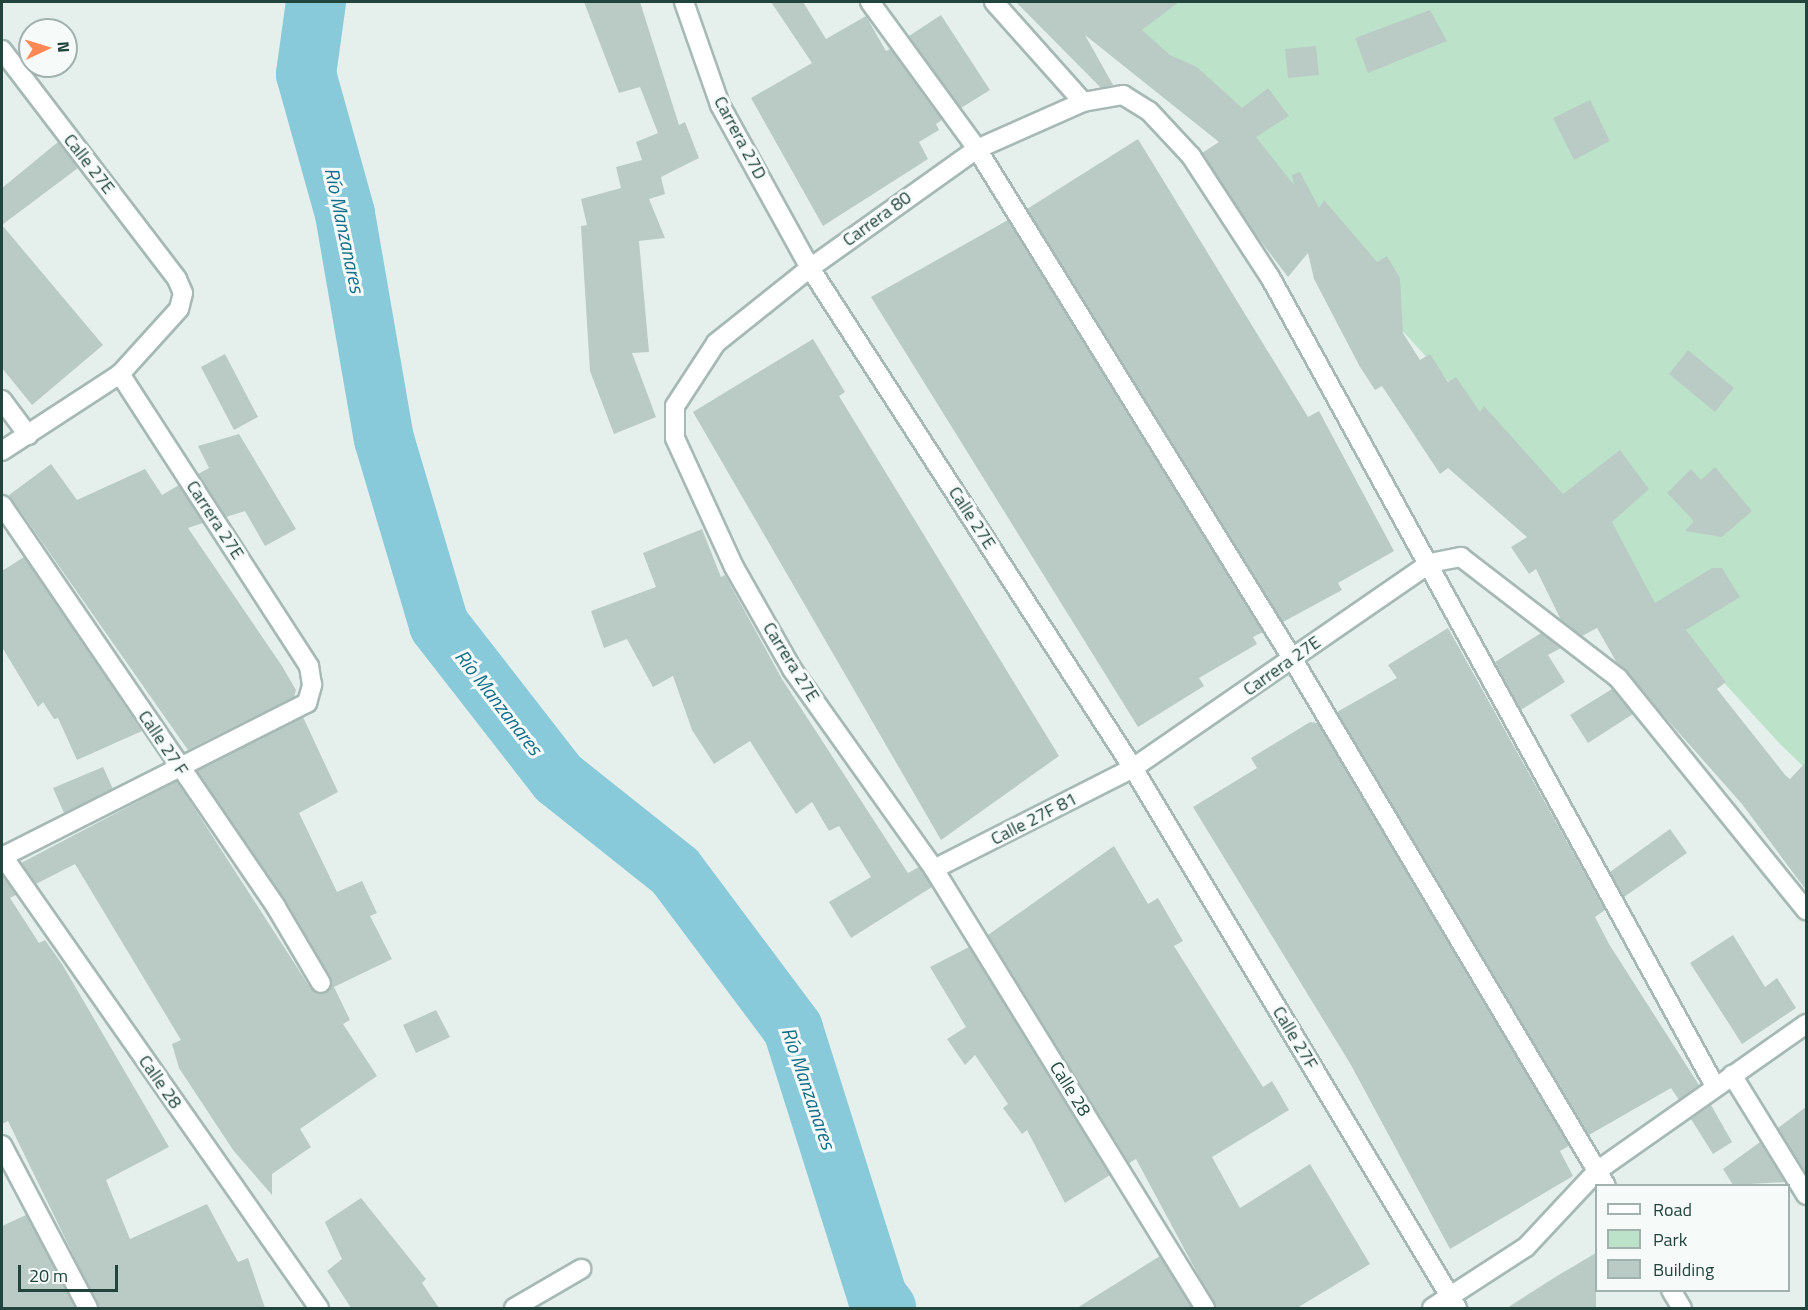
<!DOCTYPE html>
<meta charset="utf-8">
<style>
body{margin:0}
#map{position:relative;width:1808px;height:1310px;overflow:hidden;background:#e5f0ec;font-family:"Titillium Web",sans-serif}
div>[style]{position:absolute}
.green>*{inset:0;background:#bce3c9}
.river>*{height:60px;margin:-30px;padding:0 30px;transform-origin:30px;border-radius:30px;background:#88c9da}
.building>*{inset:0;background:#bacbc5}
.roads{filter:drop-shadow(2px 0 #a6b9b4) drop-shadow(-2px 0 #a6b9b4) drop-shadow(0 2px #a6b9b4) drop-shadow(0 -2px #a6b9b4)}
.minor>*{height:18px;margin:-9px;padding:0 9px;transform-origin:9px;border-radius:9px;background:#fff}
span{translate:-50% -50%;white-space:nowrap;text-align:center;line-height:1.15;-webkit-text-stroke:6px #f6fbf9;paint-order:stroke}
.street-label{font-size:18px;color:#21443d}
.water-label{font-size:20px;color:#136e89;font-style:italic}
.frame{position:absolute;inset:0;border:3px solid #21443d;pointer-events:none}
.legend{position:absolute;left:1595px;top:1184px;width:195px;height:108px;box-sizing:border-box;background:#f6fbf9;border:2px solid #a1b2ae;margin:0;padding:8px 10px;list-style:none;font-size:18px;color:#21443d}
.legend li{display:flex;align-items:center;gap:12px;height:30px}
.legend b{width:30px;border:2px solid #a1b2ae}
.north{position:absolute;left:18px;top:18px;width:60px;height:60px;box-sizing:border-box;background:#f6fbf9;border:2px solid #a1b2ae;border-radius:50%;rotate:86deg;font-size:16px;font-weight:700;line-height:24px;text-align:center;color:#21443d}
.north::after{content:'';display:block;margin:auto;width:21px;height:27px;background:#ff8854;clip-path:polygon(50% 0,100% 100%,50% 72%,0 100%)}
.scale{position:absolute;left:18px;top:1265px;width:100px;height:27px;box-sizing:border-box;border:3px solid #21443d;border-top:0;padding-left:8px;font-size:18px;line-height:21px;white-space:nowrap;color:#21443d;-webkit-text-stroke:4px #f6fbf9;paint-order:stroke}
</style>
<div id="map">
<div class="green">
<i style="clip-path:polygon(1102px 2px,1806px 2px,1806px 769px,1780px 744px)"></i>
</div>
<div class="river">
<i style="left:316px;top:2px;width:73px;rotate:97.9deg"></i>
<i style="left:306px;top:74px;width:145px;rotate:74.4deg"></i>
<i style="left:345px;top:214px;width:228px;rotate:80.2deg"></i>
<i style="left:384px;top:439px;width:194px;rotate:73.5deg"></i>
<i style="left:439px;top:625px;width:194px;rotate:52.1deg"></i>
<i style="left:558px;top:778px;width:149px;rotate:38.5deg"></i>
<i style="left:675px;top:871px;width:197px;rotate:53.2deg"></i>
<i style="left:793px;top:1029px;width:282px;rotate:72.5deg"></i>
<i style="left:878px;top:1298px;width:13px;rotate:51deg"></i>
</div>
<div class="building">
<i style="clip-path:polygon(584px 2px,640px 2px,679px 125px,685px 122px,699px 158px,661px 177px,665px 194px,649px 199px,665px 238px,639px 241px,649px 352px,632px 353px,656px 417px,614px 434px,590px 371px,581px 226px,587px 225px,581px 199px,621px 188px,616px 167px,642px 160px,636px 142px,658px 133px,640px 87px,619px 93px)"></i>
<i style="clip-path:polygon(771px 2px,803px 2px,826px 39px,866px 16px,886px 51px,890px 49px,942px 120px,936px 124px,939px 130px,919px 142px,928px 159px,823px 226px,751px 98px,812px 63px)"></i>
<i style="clip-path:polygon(1016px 2px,1179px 2px,1142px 30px,1170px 55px,1197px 67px,1242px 108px,1268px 88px,1289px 116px,1256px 137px,1294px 185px,1292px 175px,1300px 172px,1319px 208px,1324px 200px,1377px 262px,1387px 256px,1400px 278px,1403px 333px,1420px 360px,1430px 354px,1448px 382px,1456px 377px,1480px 412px,1484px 406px,1563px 494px,1620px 450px,1649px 489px,1612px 522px,1655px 603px,1712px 568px,1722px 568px,1740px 597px,1686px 630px,1726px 682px,1717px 689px,1786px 776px,1790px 779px,1806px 762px,1806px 890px,1742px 804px,1617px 663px,1597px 628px,1582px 636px,1561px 620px,1536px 569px,1529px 574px,1511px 547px,1527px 537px,1448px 468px,1440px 474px,1382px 386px,1375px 390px,1360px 367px,1314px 279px,1308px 253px,1288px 277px,1256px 235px,1202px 153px,1219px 142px,1085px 35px,1113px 85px,1101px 88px)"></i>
<i style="clip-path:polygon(1430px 10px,1447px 41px,1368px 73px,1355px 38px)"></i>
<i style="clip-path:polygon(941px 15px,990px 90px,961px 108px,909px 36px)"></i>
<i style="clip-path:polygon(1316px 46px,1319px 75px,1288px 78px,1285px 49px)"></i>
<i style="clip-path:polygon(1590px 100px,1610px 141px,1574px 160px,1553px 118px)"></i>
<i style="clip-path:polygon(1138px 139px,1308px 417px,1319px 411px,1394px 551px,1338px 583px,1342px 590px,1283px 622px,1027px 209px)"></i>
<i style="clip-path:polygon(58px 142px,78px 168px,2px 225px,103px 345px,32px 405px,2px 368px,2px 188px)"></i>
<i style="clip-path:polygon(1008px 220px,1263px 632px,1253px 637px,1257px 644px,1199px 678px,1204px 686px,1138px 727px,871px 297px)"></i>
<i style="clip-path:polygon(813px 339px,845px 392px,839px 396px,1059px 756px,941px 840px,693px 412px)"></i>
<i style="clip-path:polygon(1688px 350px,1734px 388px,1715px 412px,1669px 374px)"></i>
<i style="clip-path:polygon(225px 354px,258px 417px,234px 430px,201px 367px)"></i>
<i style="clip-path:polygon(239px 434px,296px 529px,265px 546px,245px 511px,226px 517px,198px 474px,209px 468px,198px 446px)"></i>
<i style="clip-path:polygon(51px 464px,77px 500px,145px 469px,162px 495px,179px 485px,203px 523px,188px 528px,282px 666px,296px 690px,294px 697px,188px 750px,9px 495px)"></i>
<i style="clip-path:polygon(1715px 467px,1752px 511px,1722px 537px,1685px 531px,1694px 521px,1667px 493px,1691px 469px,1701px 480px)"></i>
<i style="clip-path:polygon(702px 529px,721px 577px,725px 575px,782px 679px,908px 873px,919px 867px,932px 887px,851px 938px,829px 902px,871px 877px,839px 826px,829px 831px,812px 802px,796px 814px,750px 741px,714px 764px,692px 730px,673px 676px,653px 687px,627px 639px,604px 648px,591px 611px,656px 587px,643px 553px)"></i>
<i style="clip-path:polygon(24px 557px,142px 731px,77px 760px,58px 718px,54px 719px,43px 702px,38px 707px,2px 647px,2px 571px)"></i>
<i style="clip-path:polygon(1448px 628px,1605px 910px,1595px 917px,1609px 944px,1699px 1085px,1679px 1100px,1671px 1088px,1589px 1135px,1337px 712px,1397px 678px,1388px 665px)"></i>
<i style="clip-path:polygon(1541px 633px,1561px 648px,1548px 655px,1565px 682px,1521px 710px,1495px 662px)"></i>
<i style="clip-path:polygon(1612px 689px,1633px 714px,1588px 743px,1570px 715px)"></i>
<i style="clip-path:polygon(303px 717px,338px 792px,299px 813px,337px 892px,362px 881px,377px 913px,370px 916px,392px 959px,334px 987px,350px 1020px,343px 1024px,377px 1076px,300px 1129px,311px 1147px,272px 1174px,272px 1195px,233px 1150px,179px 1068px,172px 1044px,181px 1040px,75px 864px,36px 884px,21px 863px,177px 781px,311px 989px,326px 993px,331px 977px,197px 771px)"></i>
<i style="clip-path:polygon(1310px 722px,1318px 723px,1569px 1146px,1560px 1151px,1573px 1176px,1450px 1249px,1351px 1065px,1193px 807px,1257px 768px,1251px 758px)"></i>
<i style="clip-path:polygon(103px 767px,113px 789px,64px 813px,53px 788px)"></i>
<i style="clip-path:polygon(1670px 829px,1687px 853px,1624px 897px,1610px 872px)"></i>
<i style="clip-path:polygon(1114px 846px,1148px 904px,1158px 898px,1183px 941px,1174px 946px,1263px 1087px,1272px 1081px,1289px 1110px,1212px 1157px,1240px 1208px,1310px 1164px,1370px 1264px,1297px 1308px,1216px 1308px,1136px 1159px,1129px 1163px,988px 935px)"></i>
<i style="clip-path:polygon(2px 874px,16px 895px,10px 898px,39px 943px,45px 940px,62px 964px,169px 1147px,106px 1180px,130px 1239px,207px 1204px,238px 1262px,248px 1258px,265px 1308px,99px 1308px,8px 1121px,2px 1124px)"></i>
<i style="clip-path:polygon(1733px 935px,1765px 987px,1777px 978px,1796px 1008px,1742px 1044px,1690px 963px)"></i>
<i style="clip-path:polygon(969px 947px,1110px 1175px,1065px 1203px,1027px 1130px,1022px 1134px,1003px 1108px,1008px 1104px,975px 1055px,965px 1065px,947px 1039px,966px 1027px,930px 967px)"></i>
<i style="clip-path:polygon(436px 1010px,450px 1037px,416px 1053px,403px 1025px)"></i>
<i style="clip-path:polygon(1711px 1105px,1732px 1142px,1713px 1154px,1691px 1119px)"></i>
<i style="clip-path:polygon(1806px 1107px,1806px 1170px,1804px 1171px,1778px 1128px)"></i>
<i style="clip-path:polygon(1760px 1142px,1785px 1182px,1733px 1185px,1723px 1169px)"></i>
<i style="clip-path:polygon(361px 1198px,426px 1279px,422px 1283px,439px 1308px,351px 1308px,327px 1271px,342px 1259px,325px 1222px)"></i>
<i style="clip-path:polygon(26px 1215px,76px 1308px,2px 1308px,2px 1226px)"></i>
<i style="clip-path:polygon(1596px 1253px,1596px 1308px,1507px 1308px,1557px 1276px)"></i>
<i style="clip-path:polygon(1160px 1256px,1192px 1308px,1077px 1308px)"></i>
</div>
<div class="roads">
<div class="minor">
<i style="left:684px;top:2px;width:109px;rotate:70.7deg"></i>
<i style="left:720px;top:105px;width:186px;rotate:61.1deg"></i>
<i style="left:810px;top:268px;width:595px;rotate:57.14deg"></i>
<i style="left:1133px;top:768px;width:630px;rotate:59.04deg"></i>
<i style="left:870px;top:2px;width:182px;rotate:53.9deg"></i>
<i style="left:977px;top:149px;width:599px;rotate:58.25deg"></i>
<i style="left:1292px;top:658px;width:614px;rotate:59.26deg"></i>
<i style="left:994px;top:2px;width:134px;rotate:48.3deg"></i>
<i style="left:2px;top:50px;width:288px;rotate:52.6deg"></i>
<i style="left:177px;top:279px;width:15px;rotate:67deg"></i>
<i style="left:183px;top:293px;width:16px;rotate:104deg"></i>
<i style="left:179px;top:309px;width:88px;rotate:132.2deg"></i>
<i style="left:120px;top:374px;width:141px;rotate:146.9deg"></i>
<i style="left:2px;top:400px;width:44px;rotate:53.4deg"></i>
<i style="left:2px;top:505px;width:486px;rotate:55.7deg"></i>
<i style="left:276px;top:907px;width:88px;rotate:59.4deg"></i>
<i style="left:2px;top:855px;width:553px;rotate:55.02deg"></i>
<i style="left:2px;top:857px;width:342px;rotate:-26.8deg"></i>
<i style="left:307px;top:703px;width:19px;rotate:-74deg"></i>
<i style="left:312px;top:685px;width:19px;rotate:-99deg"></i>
<i style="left:309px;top:666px;width:348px;rotate:-122.9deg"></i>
<i style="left:934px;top:869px;width:223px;rotate:-26.9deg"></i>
<i style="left:1133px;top:768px;width:361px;rotate:-34.6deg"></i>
<i style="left:1430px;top:563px;width:32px;rotate:-11deg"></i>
<i style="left:1461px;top:557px;width:198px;rotate:37.6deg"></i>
<i style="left:1618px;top:678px;width:299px;rotate:51deg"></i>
<i style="left:1732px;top:1075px;width:141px;rotate:58.3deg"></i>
<i style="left:2px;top:1145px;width:184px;rotate:62.2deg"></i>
<i style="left:1671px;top:1290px;width:21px;rotate:59deg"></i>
<i style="left:514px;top:1308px;width:78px;rotate:-30.2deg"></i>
<i style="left:1205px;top:1308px;width:516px;rotate:-121.69deg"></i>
<i style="left:934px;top:869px;width:245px;rotate:-125.4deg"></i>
<i style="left:792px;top:669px;width:117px;rotate:-119.6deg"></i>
<i style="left:734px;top:567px;width:142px;rotate:-114.6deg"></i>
<i style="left:675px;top:438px;width:32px;rotate:-90deg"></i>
<i style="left:675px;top:406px;width:75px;rotate:-56.9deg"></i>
<i style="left:716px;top:343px;width:120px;rotate:-38.6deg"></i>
<i style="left:810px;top:268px;width:205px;rotate:-35.5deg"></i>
<i style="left:977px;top:149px;width:116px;rotate:-23.9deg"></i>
<i style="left:1083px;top:102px;width:41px;rotate:-9.9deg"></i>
<i style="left:1123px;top:95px;width:31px;rotate:32deg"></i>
<i style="left:1149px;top:111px;width:62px;rotate:47deg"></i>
<i style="left:1191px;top:156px;width:145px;rotate:56.9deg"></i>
<i style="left:1270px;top:277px;width:923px;rotate:61.19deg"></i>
<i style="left:1432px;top:1308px;width:112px;rotate:-33deg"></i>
<i style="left:1526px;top:1247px;width:104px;rotate:-46.9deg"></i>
<i style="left:1597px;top:1171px;width:256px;rotate:-35.1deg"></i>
</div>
</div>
<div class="street-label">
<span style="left:740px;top:138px;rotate:62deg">Carrera 27D</span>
<span style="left:89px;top:164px;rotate:52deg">Calle 27E</span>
<span style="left:877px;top:219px;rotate:-36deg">Carrera 80</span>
<span style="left:972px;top:518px;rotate:57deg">Calle 27E</span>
<span style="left:215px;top:520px;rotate:57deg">Carrera 27E</span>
<span style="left:791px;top:662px;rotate:58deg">Carrera 27E</span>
<span style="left:1282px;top:666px;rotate:-35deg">Carrera 27E</span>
<span style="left:163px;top:743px;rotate:56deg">Calle 27 F</span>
<span style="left:1034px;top:819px;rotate:-27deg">Calle 27F 81</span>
<span style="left:1295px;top:1038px;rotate:59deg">Calle 27F</span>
<span style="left:160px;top:1082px;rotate:55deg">Calle 28</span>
<span style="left:1070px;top:1089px;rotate:58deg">Calle 28</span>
</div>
<div class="water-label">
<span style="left:345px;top:230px;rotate:78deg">Río Manzanares</span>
<span style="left:499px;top:702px;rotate:52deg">Río Manzanares</span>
<span style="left:809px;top:1088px;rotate:71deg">Río Manzanares</span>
</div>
<div class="frame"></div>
<ul class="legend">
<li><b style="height:8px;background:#fff"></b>Road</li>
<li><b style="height:16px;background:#bce3c9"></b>Park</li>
<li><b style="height:16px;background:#bacbc5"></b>Building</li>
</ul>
<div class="north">N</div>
<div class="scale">20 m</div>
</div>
